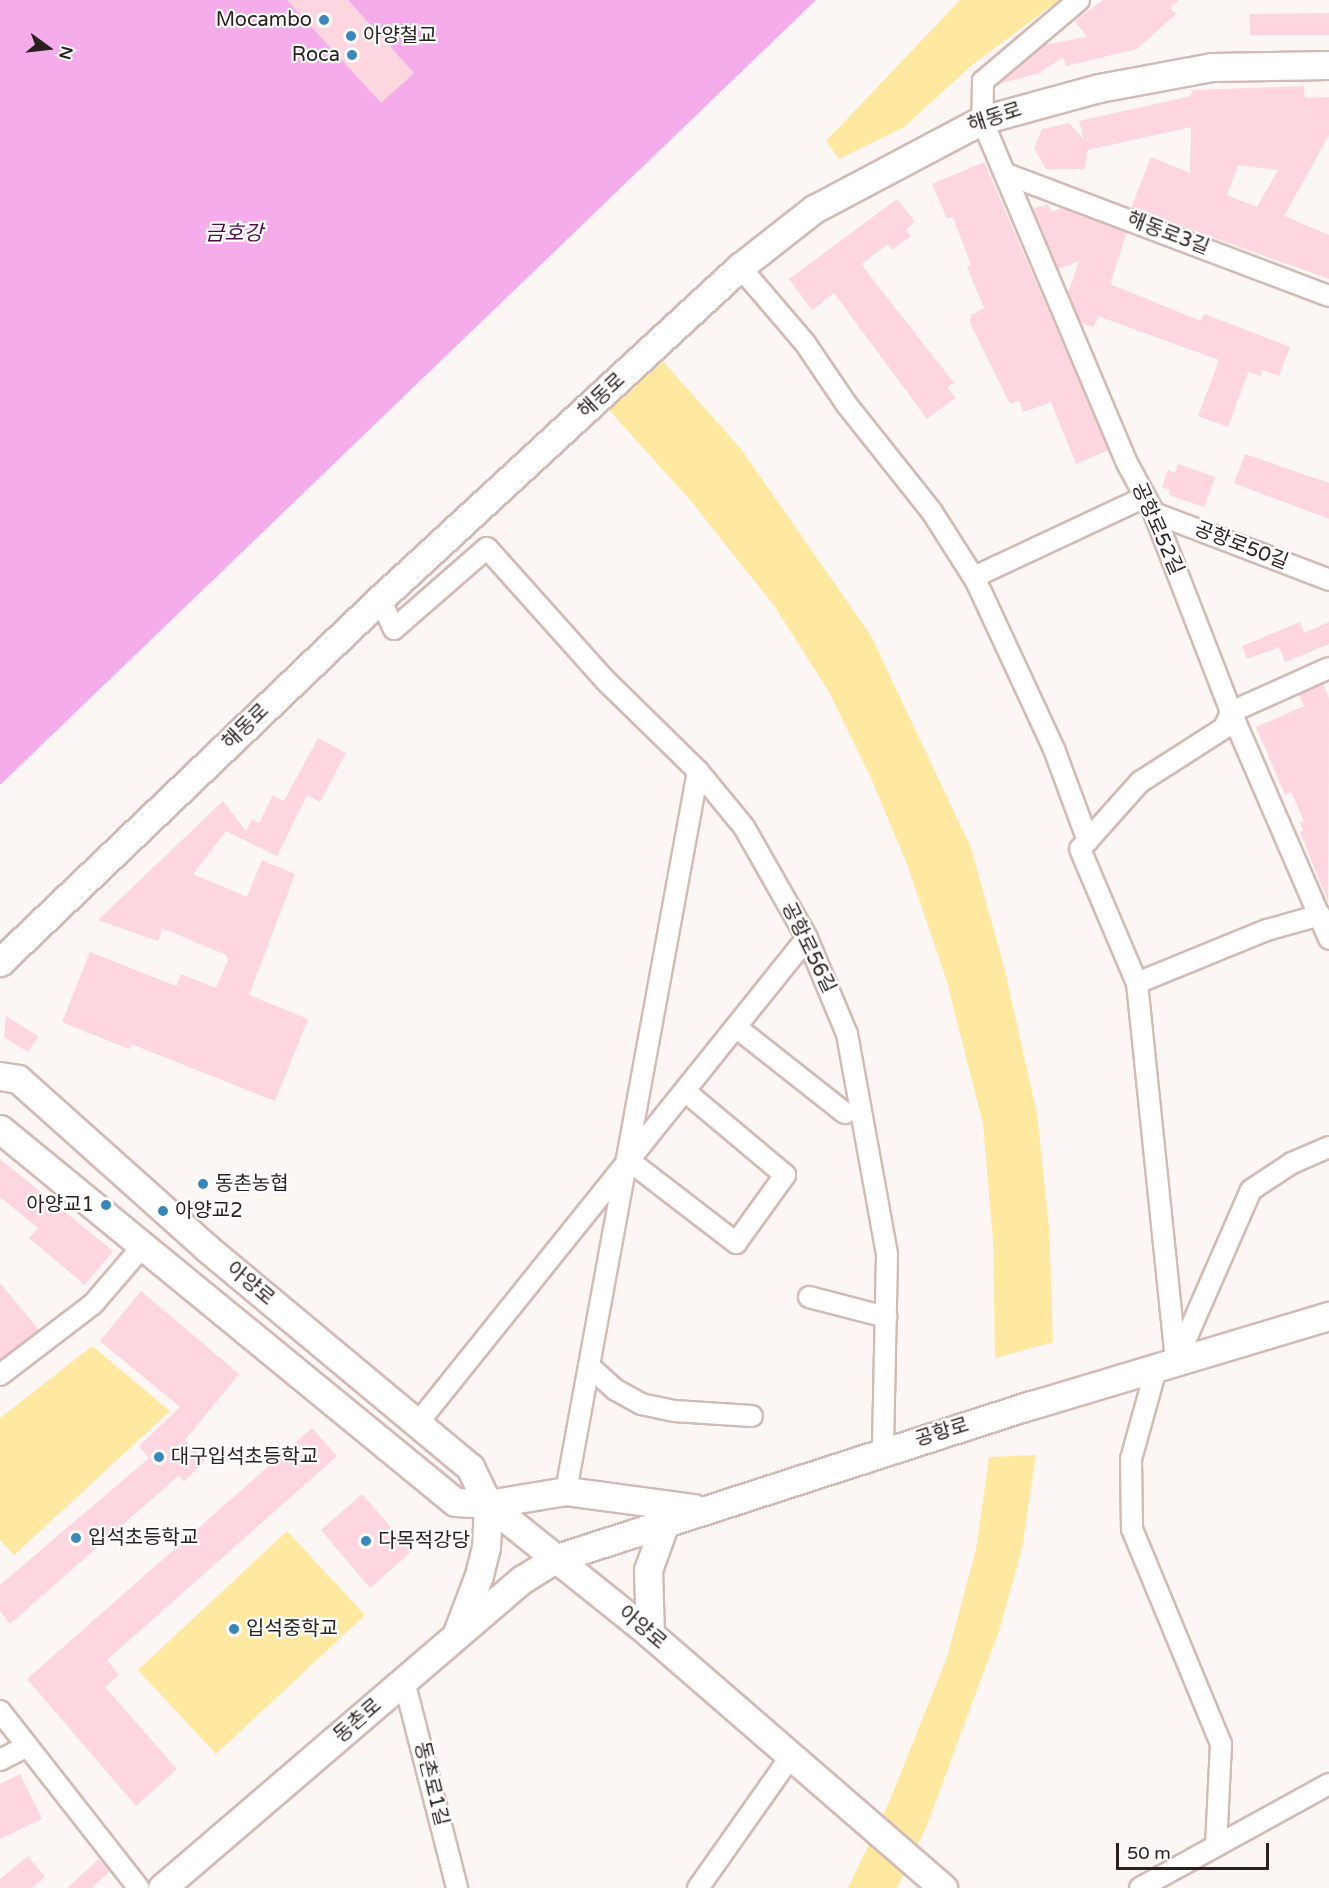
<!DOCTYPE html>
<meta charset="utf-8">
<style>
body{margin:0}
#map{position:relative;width:1329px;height:1888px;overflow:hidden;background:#fcf6f5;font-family:"Varela Round","Noto Sans KR",sans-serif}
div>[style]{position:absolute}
.green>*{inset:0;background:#ffe9a1}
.water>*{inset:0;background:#f4adea}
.building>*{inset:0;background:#fdd6df}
.roads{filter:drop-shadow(2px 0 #d3bab4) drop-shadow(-2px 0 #d3bab4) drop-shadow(0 2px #d3bab4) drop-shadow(0 -2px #d3bab4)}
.street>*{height:20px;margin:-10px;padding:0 10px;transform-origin:10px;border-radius:10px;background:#fff}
.secondary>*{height:27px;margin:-13.5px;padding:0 13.5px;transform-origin:13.5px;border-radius:13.5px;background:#fff}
.dots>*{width:16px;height:16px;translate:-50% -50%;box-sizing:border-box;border:3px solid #fff;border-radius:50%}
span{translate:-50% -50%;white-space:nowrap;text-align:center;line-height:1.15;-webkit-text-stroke:4.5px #fff;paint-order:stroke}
.poi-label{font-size:20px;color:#2a201e}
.right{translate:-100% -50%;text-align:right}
.left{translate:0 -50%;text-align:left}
.street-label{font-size:20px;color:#2a201e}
.water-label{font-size:21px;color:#4b0e47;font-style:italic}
.north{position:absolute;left:18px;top:18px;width:60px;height:60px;-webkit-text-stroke:4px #fff;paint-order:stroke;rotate:105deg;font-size:16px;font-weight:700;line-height:24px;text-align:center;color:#2a201e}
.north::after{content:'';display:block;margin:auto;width:21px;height:27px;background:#2a201e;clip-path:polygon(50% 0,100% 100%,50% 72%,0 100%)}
.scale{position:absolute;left:1116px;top:1843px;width:153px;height:27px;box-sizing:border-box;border:3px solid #2a201e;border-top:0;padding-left:8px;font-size:18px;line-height:21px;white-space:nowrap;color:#2a201e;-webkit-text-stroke:4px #fff;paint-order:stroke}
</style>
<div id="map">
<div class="green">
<i style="clip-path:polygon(960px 0,1059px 0,972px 65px,904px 127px,839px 159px,826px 141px)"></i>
<i style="clip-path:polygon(652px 349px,741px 449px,871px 636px,971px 848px,1004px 967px,1037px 1114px,1049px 1227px,1053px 1342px,995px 1358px,993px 1241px,983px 1124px,947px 982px,907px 864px,870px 776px,829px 692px,775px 607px,690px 500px,599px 399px)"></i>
<i style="clip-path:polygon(92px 1346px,170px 1411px,14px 1555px,0 1540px,0 1418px)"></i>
<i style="clip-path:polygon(1036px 1455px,1022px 1548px,1000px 1628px,927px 1825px,897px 1888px,848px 1888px,890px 1800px,947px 1657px,976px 1549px,989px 1457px)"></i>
<i style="clip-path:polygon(287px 1531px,365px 1615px,216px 1754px,138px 1670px)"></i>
</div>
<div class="water">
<i style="clip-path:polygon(0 0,816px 0,0 785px)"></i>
</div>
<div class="building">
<i style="clip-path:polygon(287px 0,348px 0,414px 73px,381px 103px)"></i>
<i style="clip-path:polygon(1103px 0,1179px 0,1170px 8px,1176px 14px,1137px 49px,1066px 66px,1063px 57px,1039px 73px,999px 84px,1044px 45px,1087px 37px,1075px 21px)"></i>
<i style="clip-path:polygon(1329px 13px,1329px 35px,1250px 35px,1250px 14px)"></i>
<i style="clip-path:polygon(evenodd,1304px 86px,1305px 98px,1329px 97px,1329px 135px,1284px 216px,1329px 235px,1329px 279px,1131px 208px,1151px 157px,1190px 173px,1191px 127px,1087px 150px,1085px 169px,1046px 169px,1034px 148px,1042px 129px,1069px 123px,1084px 140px,1079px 121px,1191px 96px,1192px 90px,1304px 86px,1238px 165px,1278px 170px,1257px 207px,1227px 195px,1238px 165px)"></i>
<i style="clip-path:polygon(984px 162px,1109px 450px,1076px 464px,1051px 402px,1023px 412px,1019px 401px,1010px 404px,970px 323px,971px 315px,984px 308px,967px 267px,971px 265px,953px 217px,947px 219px,932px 184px)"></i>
<i style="clip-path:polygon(897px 199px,915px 222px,906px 229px,911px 236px,892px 250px,888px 244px,861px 264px,954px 383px,947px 387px,955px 398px,927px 419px,834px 293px,812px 310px,789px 279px)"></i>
<i style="clip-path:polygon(1048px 204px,1051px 212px,1062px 208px,1127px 232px,1110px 284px,1201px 321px,1204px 314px,1290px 347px,1279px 376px,1263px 370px,1260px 376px,1248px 372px,1228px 427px,1198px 416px,1219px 360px,1098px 316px,1094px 327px,1081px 323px,1068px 293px,1079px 261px,1058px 269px,1033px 209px)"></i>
<i style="clip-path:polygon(1245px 454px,1329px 483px,1329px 519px,1234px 483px)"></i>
<i style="clip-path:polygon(1178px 464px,1215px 477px,1204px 507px,1169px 495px,1170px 490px,1162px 487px,1168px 470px,1175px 473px)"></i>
<i style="clip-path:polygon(1300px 622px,1304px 633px,1329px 622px,1329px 644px,1285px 662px,1279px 647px,1247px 659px,1242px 646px)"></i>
<i style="clip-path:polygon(1323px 684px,1329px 699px,1328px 901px,1300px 832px,1303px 831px,1300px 823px,1304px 821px,1291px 792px,1285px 795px,1256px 727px,1304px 706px,1299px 695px)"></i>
<i style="clip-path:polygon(318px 738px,346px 753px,320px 802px,307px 795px,277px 856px,226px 831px,193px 874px,247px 897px,262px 860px,295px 874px,249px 995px,308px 1019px,275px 1101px,131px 1044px,129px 1049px,62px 1022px,90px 952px,176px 986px,181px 974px,216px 988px,228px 960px,226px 955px,162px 928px,158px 941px,98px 920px,223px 801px,246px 831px,252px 819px,259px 823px,273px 795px,284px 801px)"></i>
<i style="clip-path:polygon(6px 1016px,38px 1036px,28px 1052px,4px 1037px)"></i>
<i style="clip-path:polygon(0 1159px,113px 1251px,85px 1285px,29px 1238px,38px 1228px,0 1197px)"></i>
<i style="clip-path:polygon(0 1283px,39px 1330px,0 1360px)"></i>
<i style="clip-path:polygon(141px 1291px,239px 1374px,185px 1440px,205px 1461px,184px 1481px,178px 1476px,10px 1624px,0 1611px,0 1585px,149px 1458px,139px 1446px,180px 1407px,100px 1341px)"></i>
<i style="clip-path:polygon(312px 1428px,337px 1456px,107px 1660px,119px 1675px,105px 1687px,177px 1769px,136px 1806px,27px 1679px)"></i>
<i style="clip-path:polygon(362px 1494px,412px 1551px,370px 1588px,321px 1530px)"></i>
<i style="clip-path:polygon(20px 1774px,42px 1819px,0 1839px,0 1784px)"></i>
<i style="clip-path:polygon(28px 1856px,45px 1877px,32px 1888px,0 1888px,0 1879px)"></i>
<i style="clip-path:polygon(99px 1859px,110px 1871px,92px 1888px,67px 1888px)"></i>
</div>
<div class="roads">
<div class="street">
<i style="left:1079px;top:0;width:126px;rotate:139.8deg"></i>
<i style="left:983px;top:81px;width:39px;rotate:91deg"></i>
<i style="left:982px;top:120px;width:372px;rotate:67.1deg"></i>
<i style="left:1127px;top:463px;width:57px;rotate:61.6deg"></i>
<i style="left:1154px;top:513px;width:213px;rotate:68.8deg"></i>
<i style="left:1231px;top:712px;width:247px;rotate:66.6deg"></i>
<i style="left:1006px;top:174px;width:345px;rotate:20.7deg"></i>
<i style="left:740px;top:267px;width:100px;rotate:49.5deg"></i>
<i style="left:805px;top:343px;width:75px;rotate:55.9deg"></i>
<i style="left:847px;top:405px;width:137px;rotate:51.5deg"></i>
<i style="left:932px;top:512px;width:82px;rotate:57.5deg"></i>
<i style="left:976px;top:581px;width:185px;rotate:65.1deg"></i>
<i style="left:1054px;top:749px;width:98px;rotate:69.7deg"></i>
<i style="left:1154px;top:513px;width:187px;rotate:20.9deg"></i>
<i style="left:974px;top:577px;width:187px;rotate:-25.1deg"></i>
<i style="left:380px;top:599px;width:33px;rotate:65deg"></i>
<i style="left:394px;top:629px;width:123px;rotate:-41.1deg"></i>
<i style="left:487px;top:548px;width:177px;rotate:48.2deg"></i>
<i style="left:605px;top:680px;width:130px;rotate:44.4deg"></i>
<i style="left:698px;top:771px;width:72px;rotate:50.6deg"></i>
<i style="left:744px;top:827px;width:128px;rotate:60.4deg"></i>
<i style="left:807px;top:938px;width:104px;rotate:67.4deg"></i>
<i style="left:847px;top:1034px;width:225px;rotate:79.7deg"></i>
<i style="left:887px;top:1255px;width:197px;rotate:91.2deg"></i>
<i style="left:1081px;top:848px;width:89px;rotate:-48.2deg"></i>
<i style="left:1140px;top:782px;width:100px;rotate:-32.7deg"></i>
<i style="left:1224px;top:728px;width:17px;rotate:-66deg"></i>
<i style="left:1231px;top:712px;width:107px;rotate:-24.2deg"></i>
<i style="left:1080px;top:849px;width:146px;rotate:67deg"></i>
<i style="left:1137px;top:983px;width:379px;rotate:84.1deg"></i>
<i style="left:1137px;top:983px;width:140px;rotate:-22.2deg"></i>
<i style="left:1267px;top:930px;width:55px;rotate:-15.8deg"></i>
<i style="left:736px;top:1027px;width:139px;rotate:38.3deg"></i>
<i style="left:627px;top:1159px;width:138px;rotate:37.6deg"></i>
<i style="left:736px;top:1243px;width:84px;rotate:-54.2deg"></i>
<i style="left:785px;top:1175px;width:131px;rotate:-140deg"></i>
<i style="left:809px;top:1297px;width:80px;rotate:14.6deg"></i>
<i style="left:1178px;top:1357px;width:182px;rotate:-66.4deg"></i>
<i style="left:1251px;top:1190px;width:49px;rotate:-33.4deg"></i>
<i style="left:1292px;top:1163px;width:40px;rotate:-23.4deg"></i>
<i style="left:589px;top:1366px;width:36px;rotate:42deg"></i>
<i style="left:616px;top:1390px;width:29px;rotate:29deg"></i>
<i style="left:641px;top:1404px;width:34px;rotate:12deg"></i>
<i style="left:674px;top:1411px;width:78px;rotate:3.7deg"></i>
<i style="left:1156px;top:1369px;width:93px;rotate:105.5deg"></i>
<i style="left:1131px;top:1459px;width:70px;rotate:89.2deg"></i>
<i style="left:1132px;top:1529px;width:233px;rotate:67.5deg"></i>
<i style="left:1221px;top:1744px;width:102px;rotate:92.8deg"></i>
<i style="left:0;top:1375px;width:117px;rotate:-37.4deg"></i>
<i style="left:93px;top:1304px;width:75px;rotate:-49.3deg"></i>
<i style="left:417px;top:1424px;width:623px;rotate:-51.25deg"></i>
<i style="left:566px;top:1491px;width:732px;rotate:-79.61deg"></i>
<i style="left:404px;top:1681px;width:214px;rotate:75.6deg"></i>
<i style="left:0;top:1711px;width:225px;rotate:51.9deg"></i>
<i style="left:0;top:1760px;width:29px;rotate:-27deg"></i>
<i style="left:698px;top:1888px;width:161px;rotate:-54.8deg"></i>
<i style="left:1140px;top:1888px;width:216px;rotate:-28.8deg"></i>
</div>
<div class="secondary">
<i style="left:0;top:962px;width:526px;rotate:-43.69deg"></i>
<i style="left:380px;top:599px;width:490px;rotate:-42.7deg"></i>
<i style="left:740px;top:267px;width:94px;rotate:-38.1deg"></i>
<i style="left:814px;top:209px;width:190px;rotate:-27.9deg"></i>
<i style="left:982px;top:120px;width:121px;rotate:-15.3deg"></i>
<i style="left:1099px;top:88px;width:115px;rotate:-10.5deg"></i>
<i style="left:1212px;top:67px;width:117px;rotate:-1deg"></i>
<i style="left:0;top:1076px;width:18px;rotate:9deg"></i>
<i style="left:18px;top:1079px;width:255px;rotate:41.8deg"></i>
<i style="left:208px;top:1249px;width:341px;rotate:39.8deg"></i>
<i style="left:470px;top:1467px;width:41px;rotate:64.1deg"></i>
<i style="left:488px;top:1504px;width:208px;rotate:38.7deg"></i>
<i style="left:650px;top:1634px;width:388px;rotate:40.9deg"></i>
<i style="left:0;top:1129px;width:588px;rotate:39.34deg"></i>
<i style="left:455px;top:1502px;width:33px;rotate:3deg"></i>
<i style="left:488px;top:1504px;width:79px;rotate:-9.5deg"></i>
<i style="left:566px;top:1491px;width:129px;rotate:7.6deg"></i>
<i style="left:457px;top:1633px;width:62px;rotate:-69.2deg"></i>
<i style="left:479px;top:1575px;width:29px;rotate:-76deg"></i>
<i style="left:486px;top:1547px;width:43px;rotate:-87.3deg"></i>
<i style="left:650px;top:1634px;width:64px;rotate:-91.8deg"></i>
<i style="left:648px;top:1570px;width:53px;rotate:-70.2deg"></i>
<i style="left:162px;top:1888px;width:475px;rotate:-40.6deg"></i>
<i style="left:523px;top:1579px;width:40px;rotate:-32deg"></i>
<i style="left:557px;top:1558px;width:499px;rotate:-17.9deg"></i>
<i style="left:1032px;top:1405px;width:310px;rotate:-16.7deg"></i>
</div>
</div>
<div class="dots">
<i style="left:324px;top:20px;background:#3988ba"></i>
<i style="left:351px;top:36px;background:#3988ba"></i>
<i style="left:352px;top:55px;background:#3988ba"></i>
<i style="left:203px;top:1184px;background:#3988ba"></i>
<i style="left:106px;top:1205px;background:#3988ba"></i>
<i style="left:163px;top:1211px;background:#3988ba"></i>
<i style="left:159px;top:1457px;background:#3988ba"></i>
<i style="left:76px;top:1538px;background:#3988ba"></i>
<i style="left:366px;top:1541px;background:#3988ba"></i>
<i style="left:234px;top:1629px;background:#3988ba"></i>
</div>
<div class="poi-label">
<span class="right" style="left:312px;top:20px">Mocambo</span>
<span class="left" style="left:363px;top:36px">아양철교</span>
<span class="right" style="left:340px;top:55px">Roca</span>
<span class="left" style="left:215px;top:1184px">동촌농협</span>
<span class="right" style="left:94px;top:1205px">아양교1</span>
<span class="left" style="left:175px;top:1211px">아양교2</span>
<span class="left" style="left:171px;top:1457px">대구입석초등학교</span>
<span class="left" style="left:88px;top:1538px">입석초등학교</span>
<span class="left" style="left:378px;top:1541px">다목적강당</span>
<span class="left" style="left:246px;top:1629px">입석중학교</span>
</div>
<div class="street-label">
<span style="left:995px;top:118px;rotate:-18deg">해동로</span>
<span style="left:1168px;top:234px;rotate:21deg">해동로3길</span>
<span style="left:602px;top:396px;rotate:-43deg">해동로</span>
<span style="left:1157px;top:529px;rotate:66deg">공항로52길</span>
<span style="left:1241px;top:546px;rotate:21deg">공항로50길</span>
<span style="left:246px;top:727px;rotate:-44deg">해동로</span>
<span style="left:808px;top:948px;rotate:64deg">공항로56길</span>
<span style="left:250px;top:1284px;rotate:40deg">아양로</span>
<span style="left:942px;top:1433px;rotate:-17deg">공항로</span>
<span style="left:642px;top:1628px;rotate:40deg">아양로</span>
<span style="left:358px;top:1721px;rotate:-41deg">동촌로</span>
<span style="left:431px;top:1784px;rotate:76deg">동촌로1길</span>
</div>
<div class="water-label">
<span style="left:234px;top:234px">금호강</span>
</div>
<div class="north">N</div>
<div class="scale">50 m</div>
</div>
